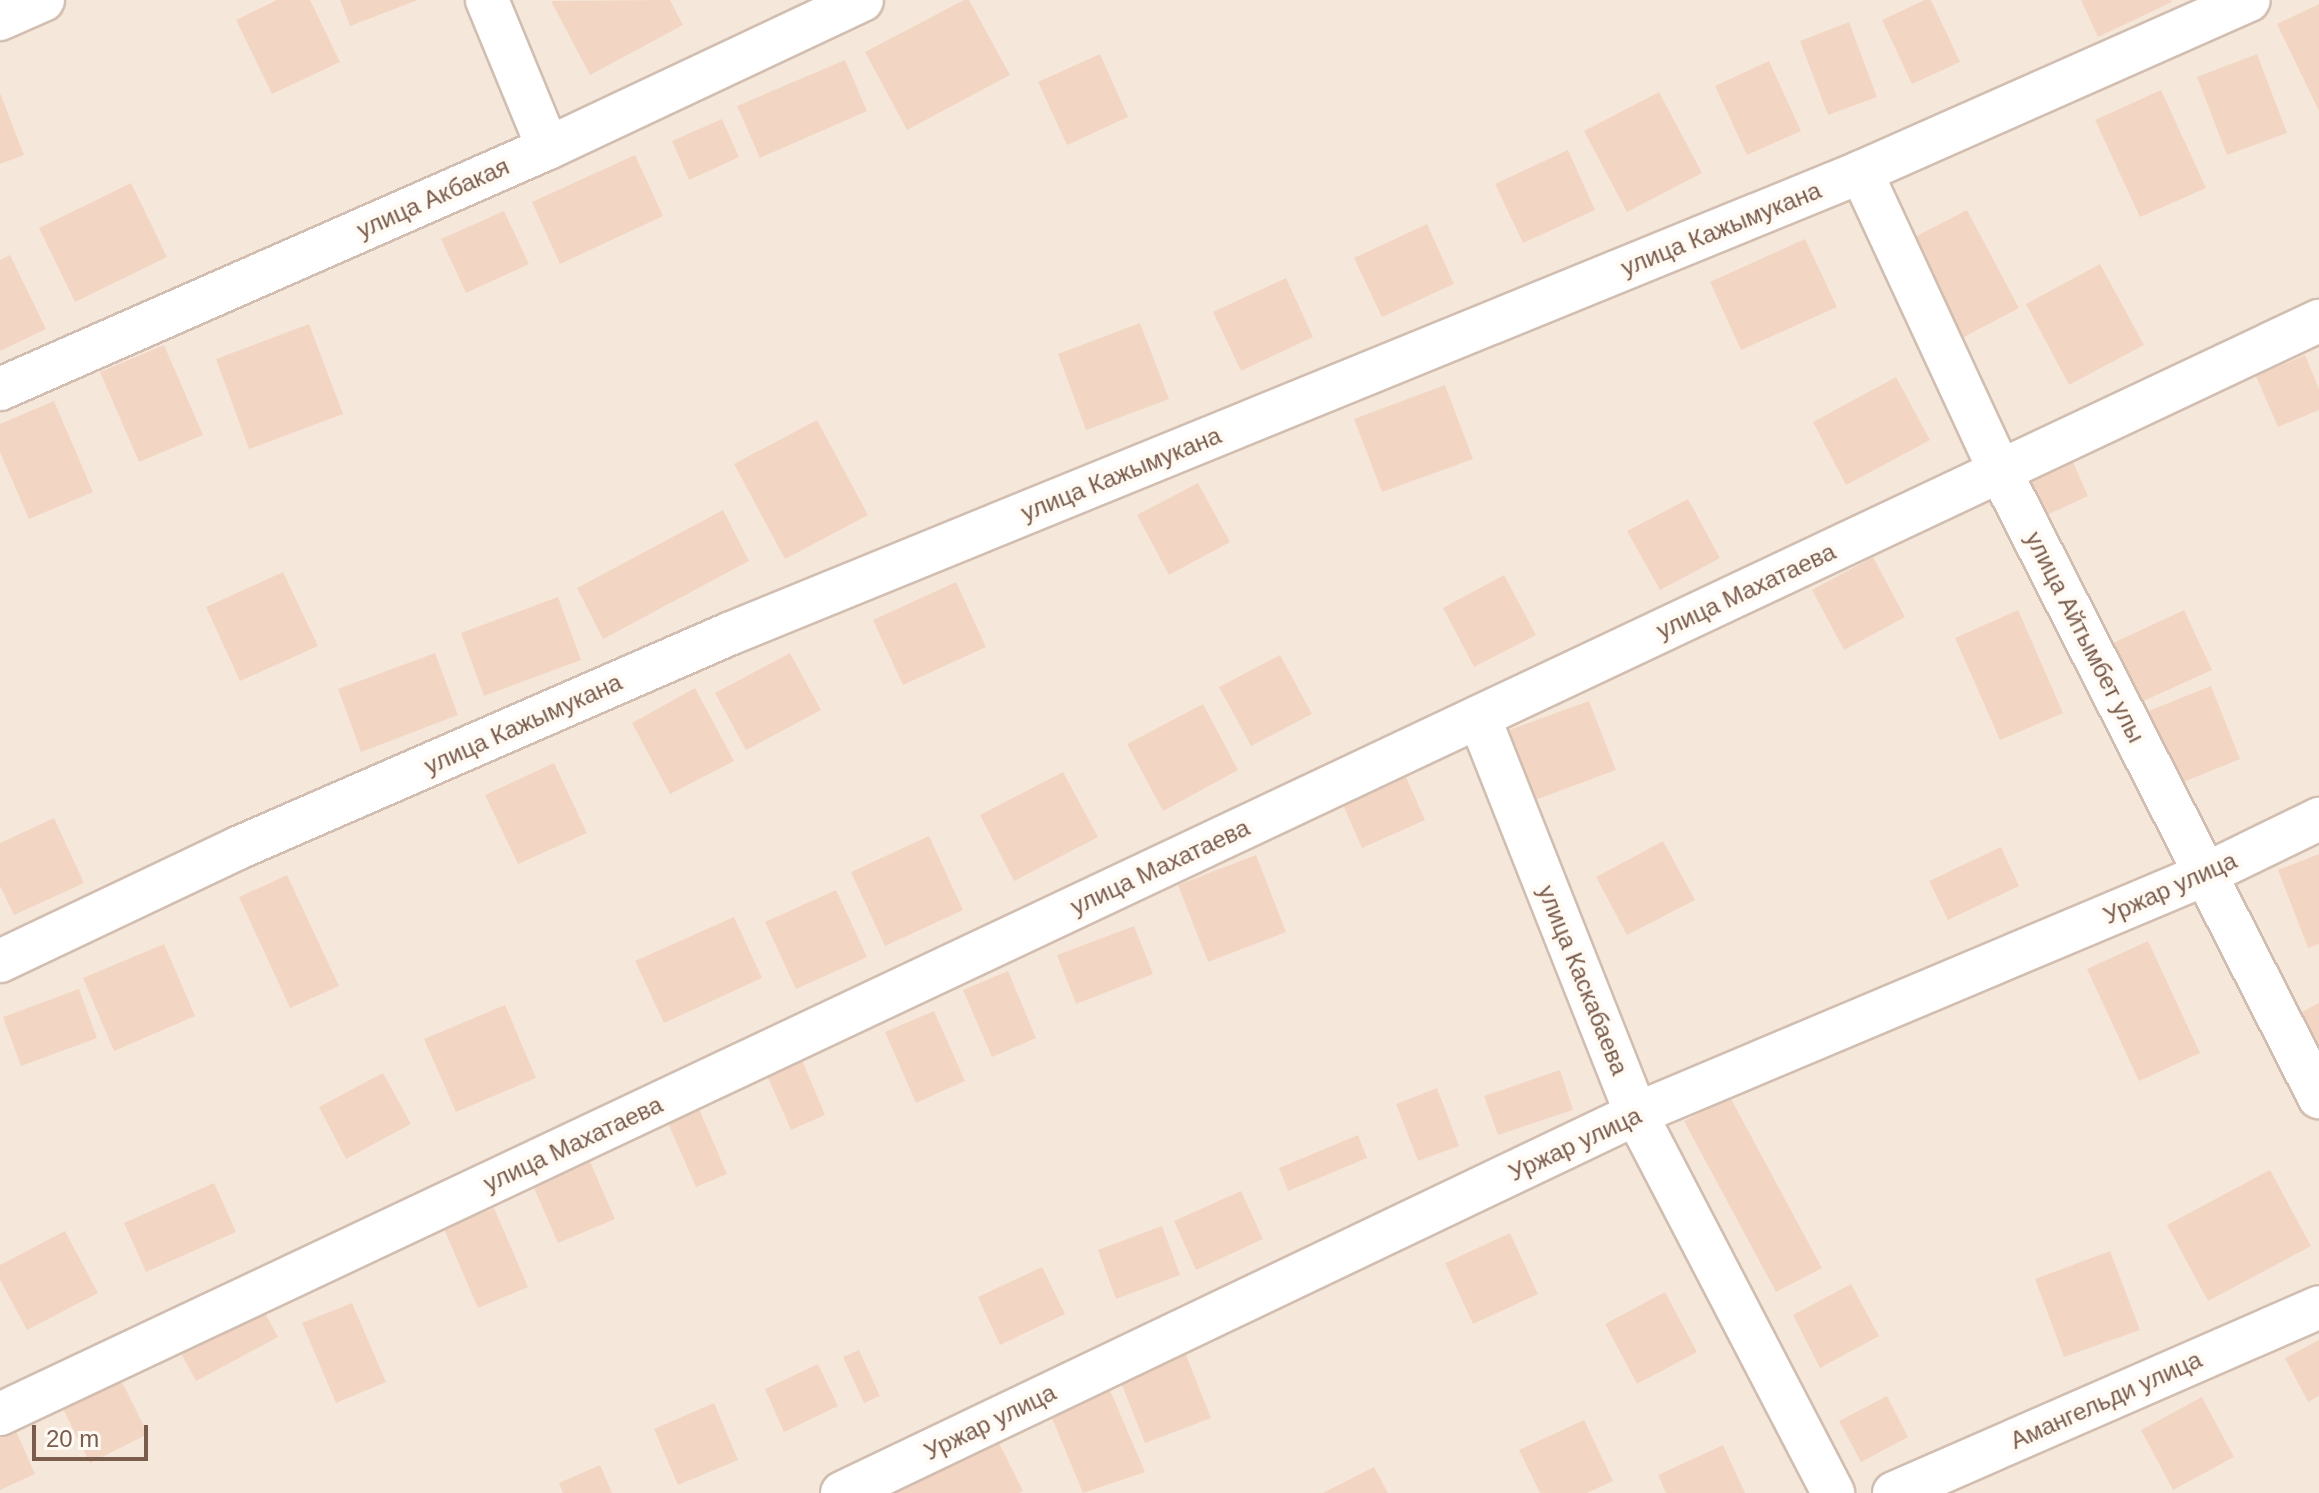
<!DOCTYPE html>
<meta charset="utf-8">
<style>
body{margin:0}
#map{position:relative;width:2319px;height:1493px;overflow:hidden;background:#fdf6ec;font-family:Helvetica,sans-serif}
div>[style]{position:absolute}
.residential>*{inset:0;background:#f5e8da}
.building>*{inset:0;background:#f3d5c3}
.roads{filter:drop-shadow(2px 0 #d1beb0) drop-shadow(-2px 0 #d1beb0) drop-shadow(0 2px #d1beb0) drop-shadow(0 -2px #d1beb0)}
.minor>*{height:42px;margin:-21px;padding:0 21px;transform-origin:21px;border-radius:21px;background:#fff}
span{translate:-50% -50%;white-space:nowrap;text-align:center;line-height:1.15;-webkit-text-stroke:8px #fffaf3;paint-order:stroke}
.street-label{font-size:24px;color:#7a5c4d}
.scale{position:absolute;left:32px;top:1425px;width:116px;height:36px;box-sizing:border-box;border:4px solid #7a5c4d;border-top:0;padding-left:10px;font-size:24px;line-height:28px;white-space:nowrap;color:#7a5c4d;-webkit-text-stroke:6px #fffaf3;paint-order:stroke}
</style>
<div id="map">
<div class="residential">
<i style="clip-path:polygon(0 0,2319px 0,2319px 1493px,0 1493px)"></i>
</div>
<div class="building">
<i style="clip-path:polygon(277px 0,310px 0,340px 62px,272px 94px,236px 20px)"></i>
<i style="clip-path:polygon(340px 0,418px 0,350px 26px)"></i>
<i style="clip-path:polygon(670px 0,683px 25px,590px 75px,551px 1px)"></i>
<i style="clip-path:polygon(964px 0,969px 0,1010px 75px,907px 130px,865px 52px)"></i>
<i style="clip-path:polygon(1925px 0,1931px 0,1960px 62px,1912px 84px,1882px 20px)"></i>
<i style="clip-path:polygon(2081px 0,2170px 0,2172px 2px,2098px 37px)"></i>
<i style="clip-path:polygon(2319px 4px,2319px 111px,2277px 24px)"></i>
<i style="clip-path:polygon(1849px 22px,1877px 97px,1828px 115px,1800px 41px)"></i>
<i style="clip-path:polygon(1100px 54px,1128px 117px,1067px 145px,1038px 82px)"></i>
<i style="clip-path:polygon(2257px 54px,2287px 133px,2227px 155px,2197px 77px)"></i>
<i style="clip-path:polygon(845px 60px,867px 111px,760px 158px,737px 106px)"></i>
<i style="clip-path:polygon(1769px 61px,1801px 131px,1747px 155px,1715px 86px)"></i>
<i style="clip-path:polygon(2161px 90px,2206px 188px,2140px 217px,2095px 120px)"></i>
<i style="clip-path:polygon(1659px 92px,1702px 173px,1627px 212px,1584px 131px)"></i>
<i style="clip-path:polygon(0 93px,24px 155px,0 164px)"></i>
<i style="clip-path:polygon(722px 119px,739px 157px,689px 180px,672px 141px)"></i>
<i style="clip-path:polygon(1568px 150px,1595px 210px,1523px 243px,1495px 184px)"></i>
<i style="clip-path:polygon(635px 155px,663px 216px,560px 264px,532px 202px)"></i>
<i style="clip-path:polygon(131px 183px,167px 257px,75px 302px,39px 228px)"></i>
<i style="clip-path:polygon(1967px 210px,2019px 308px,1962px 338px,1909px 240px)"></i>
<i style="clip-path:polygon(504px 211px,529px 264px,466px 293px,441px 239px)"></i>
<i style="clip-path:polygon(1427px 224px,1454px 284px,1382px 317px,1354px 258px)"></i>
<i style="clip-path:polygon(1805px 239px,1837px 307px,1741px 350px,1710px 282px)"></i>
<i style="clip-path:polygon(10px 255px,46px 329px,0 351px,0 260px)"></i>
<i style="clip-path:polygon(2100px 264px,2144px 345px,2069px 385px,2026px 304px)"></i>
<i style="clip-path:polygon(1286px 278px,1313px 337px,1241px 371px,1213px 312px)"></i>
<i style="clip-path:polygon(1140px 323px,1169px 399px,1086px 430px,1058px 354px)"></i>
<i style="clip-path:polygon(309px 324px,343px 414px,249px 449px,216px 359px)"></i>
<i style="clip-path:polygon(164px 345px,203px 435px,139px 462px,100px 372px)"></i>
<i style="clip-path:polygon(2305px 355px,2319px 389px,2319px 410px,2278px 427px,2256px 376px)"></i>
<i style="clip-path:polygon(1896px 377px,1930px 440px,1846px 485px,1813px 422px)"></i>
<i style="clip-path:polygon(1445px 385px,1473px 459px,1382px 492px,1354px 419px)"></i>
<i style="clip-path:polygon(54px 401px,93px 492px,29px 519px,0 452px,0 424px)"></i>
<i style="clip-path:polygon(817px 420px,868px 515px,785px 559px,734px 464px)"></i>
<i style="clip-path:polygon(2073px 462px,2088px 496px,2038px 519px,2023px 485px)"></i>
<i style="clip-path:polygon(1198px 483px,1230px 542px,1169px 575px,1137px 515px)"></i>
<i style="clip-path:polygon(1688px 499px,1720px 558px,1660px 590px,1627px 531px)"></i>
<i style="clip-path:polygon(723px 510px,749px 561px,603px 639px,577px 588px)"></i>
<i style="clip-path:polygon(1873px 557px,1905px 617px,1844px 650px,1812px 590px)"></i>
<i style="clip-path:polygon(283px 572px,318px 646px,240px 681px,206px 607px)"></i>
<i style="clip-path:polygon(1504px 575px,1536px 635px,1474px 667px,1443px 608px)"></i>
<i style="clip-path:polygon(956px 582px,986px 647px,903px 685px,873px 620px)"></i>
<i style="clip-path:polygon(558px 597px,581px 660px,484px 696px,461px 633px)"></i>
<i style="clip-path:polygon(2018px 610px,2063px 713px,2000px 740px,1955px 638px)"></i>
<i style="clip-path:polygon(2184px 610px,2212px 670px,2139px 703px,2111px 644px)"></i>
<i style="clip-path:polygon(435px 653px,458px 715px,361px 752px,338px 689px)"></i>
<i style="clip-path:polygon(790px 653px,821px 710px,746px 750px,715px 693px)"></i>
<i style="clip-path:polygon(1280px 655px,1312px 714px,1251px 746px,1219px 687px)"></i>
<i style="clip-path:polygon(2211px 686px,2240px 759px,2171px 787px,2141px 714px)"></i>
<i style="clip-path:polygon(695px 688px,734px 761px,670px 794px,632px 723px)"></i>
<i style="clip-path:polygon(1589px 701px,1616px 770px,1535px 800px,1509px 730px)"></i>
<i style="clip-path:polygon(1203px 704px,1238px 770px,1163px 811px,1127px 744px)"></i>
<i style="clip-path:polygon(554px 763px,587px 833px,518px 864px,485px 795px)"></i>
<i style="clip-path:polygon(1063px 772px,1098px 837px,1014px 881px,980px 815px)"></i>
<i style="clip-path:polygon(1406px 777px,1425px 820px,1362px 848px,1343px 805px)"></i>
<i style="clip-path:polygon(54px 818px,84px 883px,14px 915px,0 886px,0 843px)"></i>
<i style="clip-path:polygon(929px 836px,963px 910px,885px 946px,851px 872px)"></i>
<i style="clip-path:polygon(1663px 841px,1695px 900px,1627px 935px,1596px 877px)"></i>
<i style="clip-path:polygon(2001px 847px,2019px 886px,1948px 920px,1929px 881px)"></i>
<i style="clip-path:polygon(2319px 854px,2319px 944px,2308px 948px,2278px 870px)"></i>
<i style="clip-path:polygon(1256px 855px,1286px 932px,1208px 962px,1178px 885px)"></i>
<i style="clip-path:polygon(287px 875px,339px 986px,290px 1008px,239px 897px)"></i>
<i style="clip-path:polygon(836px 890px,867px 957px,796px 989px,765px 922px)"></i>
<i style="clip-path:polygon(734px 917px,762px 978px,664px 1023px,635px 961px)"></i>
<i style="clip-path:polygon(1134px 926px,1153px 974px,1076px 1004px,1057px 955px)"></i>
<i style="clip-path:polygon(2148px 941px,2200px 1053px,2139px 1081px,2087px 969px)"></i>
<i style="clip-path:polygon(164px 944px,195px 1016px,114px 1051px,83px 978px)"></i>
<i style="clip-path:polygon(1008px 971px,1036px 1038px,992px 1057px,963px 990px)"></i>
<i style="clip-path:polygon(79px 989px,97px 1038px,21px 1066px,3px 1017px)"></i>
<i style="clip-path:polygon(2319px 1003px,2319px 1047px,2315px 1049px,2296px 1015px)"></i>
<i style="clip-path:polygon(505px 1005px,536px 1078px,456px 1112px,424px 1039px)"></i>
<i style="clip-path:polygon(934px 1011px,965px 1081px,916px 1103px,885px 1032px)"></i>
<i style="clip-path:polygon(801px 1058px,825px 1115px,791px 1130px,766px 1073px)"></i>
<i style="clip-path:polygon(1560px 1070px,1573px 1110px,1498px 1135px,1484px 1096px)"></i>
<i style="clip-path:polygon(383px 1073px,411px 1124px,346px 1159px,319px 1107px)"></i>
<i style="clip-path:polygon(1437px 1088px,1459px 1146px,1418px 1161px,1396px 1104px)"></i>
<i style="clip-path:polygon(1730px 1097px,1822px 1268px,1776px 1292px,1684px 1121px)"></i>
<i style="clip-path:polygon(699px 1109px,727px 1174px,696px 1187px,668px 1123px)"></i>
<i style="clip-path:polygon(1358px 1135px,1367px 1158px,1288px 1191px,1279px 1168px)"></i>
<i style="clip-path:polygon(587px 1155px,615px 1219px,558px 1243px,531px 1181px)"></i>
<i style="clip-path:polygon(2270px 1170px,2311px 1246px,2208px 1301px,2167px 1225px)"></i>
<i style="clip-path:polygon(214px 1183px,236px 1232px,146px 1272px,124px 1223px)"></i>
<i style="clip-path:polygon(1241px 1191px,1263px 1239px,1196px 1270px,1174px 1221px)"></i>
<i style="clip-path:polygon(494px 1208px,528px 1287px,478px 1308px,444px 1229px)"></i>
<i style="clip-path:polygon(1162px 1226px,1180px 1275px,1116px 1299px,1098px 1250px)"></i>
<i style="clip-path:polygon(65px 1231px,98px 1293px,27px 1330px,0 1280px,0 1265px)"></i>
<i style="clip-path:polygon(1510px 1233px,1538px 1294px,1473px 1324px,1445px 1263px)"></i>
<i style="clip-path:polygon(2110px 1251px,2140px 1330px,2064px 1357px,2035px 1279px)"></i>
<i style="clip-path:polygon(1042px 1267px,1065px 1314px,1000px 1345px,978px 1297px)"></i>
<i style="clip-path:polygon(1851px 1284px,1879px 1336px,1820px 1368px,1793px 1315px)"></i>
<i style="clip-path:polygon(1665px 1292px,1697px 1352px,1637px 1384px,1605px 1324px)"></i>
<i style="clip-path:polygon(259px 1302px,278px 1337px,196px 1381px,177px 1346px)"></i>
<i style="clip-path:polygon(352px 1303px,386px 1382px,336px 1403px,302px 1323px)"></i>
<i style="clip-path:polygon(2319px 1340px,2319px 1396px,2308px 1402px,2285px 1358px)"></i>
<i style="clip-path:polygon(859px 1350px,880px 1396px,864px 1403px,843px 1357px)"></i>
<i style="clip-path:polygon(1184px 1350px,1211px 1418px,1145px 1443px,1118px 1375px)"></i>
<i style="clip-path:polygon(818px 1364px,838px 1406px,784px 1432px,765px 1389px)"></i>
<i style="clip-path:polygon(115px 1368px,148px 1434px,90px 1463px,57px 1397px)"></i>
<i style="clip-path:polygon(1106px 1381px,1145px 1472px,1083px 1493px,1047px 1406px)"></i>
<i style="clip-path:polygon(1887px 1396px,1908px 1437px,1861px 1462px,1839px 1421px)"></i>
<i style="clip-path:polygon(2202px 1397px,2234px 1457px,2173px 1490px,2141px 1430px)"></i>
<i style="clip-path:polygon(714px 1403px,738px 1460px,678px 1485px,654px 1429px)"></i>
<i style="clip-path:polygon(1584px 1420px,1613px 1481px,1587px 1493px,1540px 1493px,1519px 1450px)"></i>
<i style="clip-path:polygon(12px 1422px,35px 1474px,0 1490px,0 1427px)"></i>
<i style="clip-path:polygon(995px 1435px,1023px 1491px,1019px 1493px,861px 1493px)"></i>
<i style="clip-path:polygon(1723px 1445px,1745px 1493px,1666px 1493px,1658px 1475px)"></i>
<i style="clip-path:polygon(600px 1465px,612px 1493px,563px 1493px,559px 1483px)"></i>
<i style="clip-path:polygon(1374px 1467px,1388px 1493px,1323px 1493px)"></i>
</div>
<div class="roads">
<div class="minor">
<i style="left:487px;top:0;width:160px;rotate:67.6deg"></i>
<i style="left:0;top:19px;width:47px;rotate:-23.8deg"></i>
<i style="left:1861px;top:172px;width:330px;rotate:65.1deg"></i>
<i style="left:2000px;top:471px;width:703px;rotate:63deg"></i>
<i style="left:0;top:389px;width:599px;rotate:-23.74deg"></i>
<i style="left:548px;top:148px;width:347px;rotate:-25.2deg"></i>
<i style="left:1479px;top:717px;width:427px;rotate:68.4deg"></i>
<i style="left:1636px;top:1114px;width:427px;rotate:62.5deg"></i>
<i style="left:0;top:961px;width:263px;rotate:-25.4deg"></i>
<i style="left:238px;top:848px;width:536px;rotate:-23.55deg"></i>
<i style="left:729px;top:634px;width:1223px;rotate:-22.2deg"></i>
<i style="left:1861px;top:172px;width:424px;rotate:-23.9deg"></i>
<i style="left:0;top:1414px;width:2564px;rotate:-25.24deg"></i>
<i style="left:842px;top:1493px;width:880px;rotate:-25.52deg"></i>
<i style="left:1636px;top:1114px;width:618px;rotate:-22.83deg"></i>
<i style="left:2206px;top:874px;width:126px;rotate:-26deg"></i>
<i style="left:1894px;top:1493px;width:464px;rotate:-23.6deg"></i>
</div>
</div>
<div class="street-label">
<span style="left:433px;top:198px;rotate:-24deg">улица Акбакая</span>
<span style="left:1721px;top:229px;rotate:-22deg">улица Кажымукана</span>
<span style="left:1121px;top:474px;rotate:-22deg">улица Кажымукана</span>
<span style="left:1746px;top:591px;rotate:-25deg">улица Махатаева</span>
<span style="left:2085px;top:637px;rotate:63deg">улица Айтымбет улы</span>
<span style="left:523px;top:724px;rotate:-24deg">улица Кажымукана</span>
<span style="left:1160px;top:867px;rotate:-25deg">улица Махатаева</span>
<span style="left:2170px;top:888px;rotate:-24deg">Уржар улица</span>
<span style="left:1583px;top:980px;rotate:68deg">улица Каскабаева</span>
<span style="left:573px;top:1144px;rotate:-25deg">улица Махатаева</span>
<span style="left:1575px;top:1144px;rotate:-25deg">Уржар улица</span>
<span style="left:2106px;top:1400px;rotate:-24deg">Амангельди улица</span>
<span style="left:990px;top:1422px;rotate:-26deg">Уржар улица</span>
</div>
<div class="scale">20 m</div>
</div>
